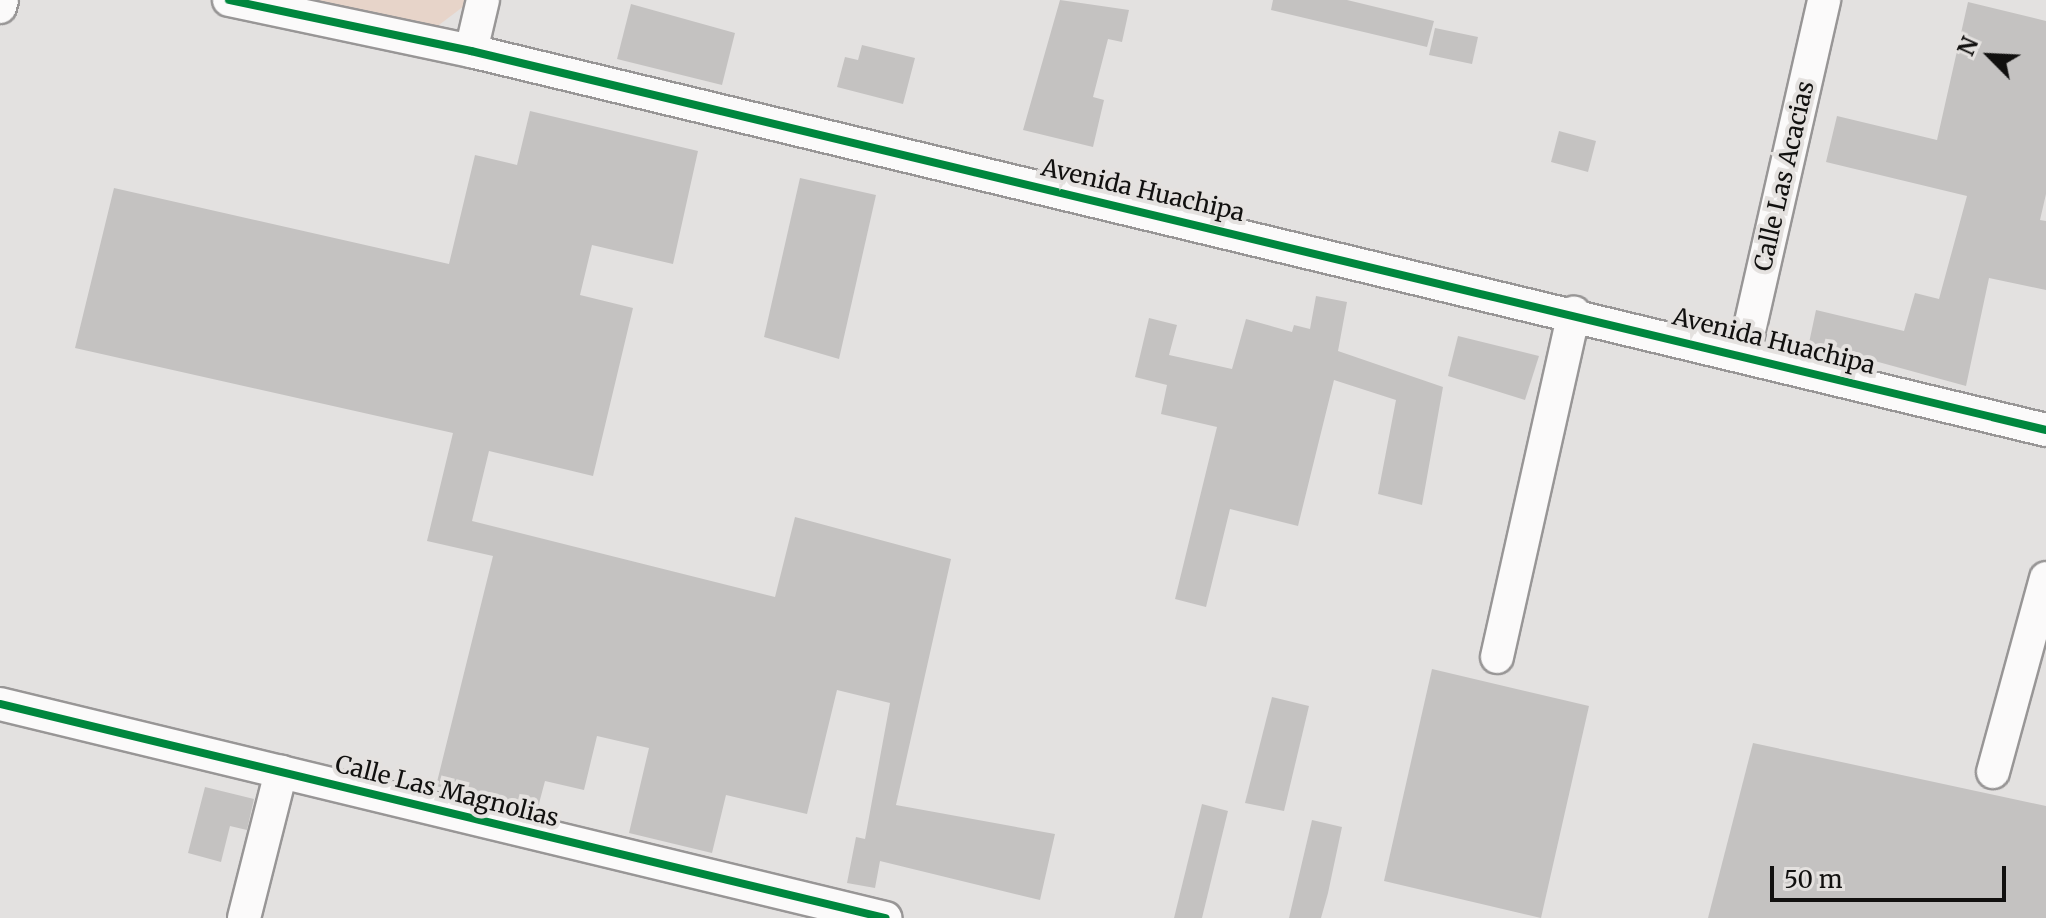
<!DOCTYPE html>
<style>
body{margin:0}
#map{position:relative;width:2046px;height:918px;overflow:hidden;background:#e3e1e0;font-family:Merriweather,serif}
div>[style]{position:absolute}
.green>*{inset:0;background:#e7d4c9}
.building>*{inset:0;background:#c4c2c1}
.roads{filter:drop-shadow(2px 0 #989696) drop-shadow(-2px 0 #989696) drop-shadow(0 2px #989696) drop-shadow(0 -2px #989696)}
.minor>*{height:32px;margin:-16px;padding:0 16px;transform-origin:16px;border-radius:16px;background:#fbfafa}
.cycleway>*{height:8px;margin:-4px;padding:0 4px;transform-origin:4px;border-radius:4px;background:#00873e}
span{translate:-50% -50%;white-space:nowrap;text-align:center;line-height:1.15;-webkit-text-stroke:8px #e4e1df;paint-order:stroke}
.street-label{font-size:24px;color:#11100f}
.north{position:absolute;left:1950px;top:16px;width:80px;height:80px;-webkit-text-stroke:6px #e4e1df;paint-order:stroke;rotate:294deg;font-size:22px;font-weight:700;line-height:32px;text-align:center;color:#11100f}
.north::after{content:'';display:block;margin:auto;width:28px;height:36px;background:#11100f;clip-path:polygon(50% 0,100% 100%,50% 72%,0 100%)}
.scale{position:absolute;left:1770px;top:866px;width:236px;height:36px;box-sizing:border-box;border:4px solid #11100f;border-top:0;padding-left:10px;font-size:24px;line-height:28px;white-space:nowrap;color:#11100f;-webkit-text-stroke:6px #e4e1df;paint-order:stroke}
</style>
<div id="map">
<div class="green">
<i style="clip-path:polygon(303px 0,472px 0,431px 31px)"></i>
</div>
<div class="building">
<i style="clip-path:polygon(1060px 0,1129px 10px,1122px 42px,1108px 39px,1093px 97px,1104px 100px,1093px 147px,1023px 130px)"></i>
<i style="clip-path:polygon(1273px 0,1347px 0,1434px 21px,1427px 47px,1271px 10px)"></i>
<i style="clip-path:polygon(1968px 2px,2046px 21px,2046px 194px,2040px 220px,2046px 221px,2046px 290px,1989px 278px,1966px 386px,1809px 343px,1816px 310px,1904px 331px,1915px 293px,1939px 299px,1967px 196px,1826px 162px,1837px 116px,1937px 140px)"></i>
<i style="clip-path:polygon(631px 4px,735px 33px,722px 85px,617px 59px)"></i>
<i style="clip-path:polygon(1435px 28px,1478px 37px,1472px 64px,1429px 55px)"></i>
<i style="clip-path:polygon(862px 45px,915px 58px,903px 104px,837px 87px,845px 57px,858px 60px)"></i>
<i style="clip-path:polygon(530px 111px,698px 151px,673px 264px,592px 245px,580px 295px,633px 308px,593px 476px,489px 451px,472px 521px,775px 597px,795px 517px,951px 559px,896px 805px,1055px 834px,1040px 900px,880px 861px,875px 888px,847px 883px,856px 837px,865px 839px,890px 703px,837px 690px,807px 814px,726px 795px,712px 853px,629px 833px,649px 748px,597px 736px,584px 790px,545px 781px,537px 811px,436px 786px,493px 556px,427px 541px,453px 433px,75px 348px,114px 188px,449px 264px,475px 155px,517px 165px)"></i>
<i style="clip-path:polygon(1559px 131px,1596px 141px,1588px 172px,1551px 162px)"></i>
<i style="clip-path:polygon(800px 178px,876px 195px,839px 359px,764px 337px)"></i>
<i style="clip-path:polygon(1316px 296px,1347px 302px,1338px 351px,1443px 387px,1422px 505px,1378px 494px,1396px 400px,1334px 380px,1298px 526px,1230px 509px,1206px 607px,1175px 599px,1217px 427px,1161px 414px,1167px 385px,1135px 377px,1149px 318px,1177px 325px,1169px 355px,1232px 369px,1246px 319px,1292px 332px,1294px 325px,1310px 329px)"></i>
<i style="clip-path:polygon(1458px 336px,1539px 356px,1525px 400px,1448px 376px)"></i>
<i style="clip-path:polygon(1432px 669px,1589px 706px,1541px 918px,1384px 881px)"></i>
<i style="clip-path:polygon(1272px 697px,1309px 706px,1284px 811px,1245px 803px)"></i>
<i style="clip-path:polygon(1753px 743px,2046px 806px,2046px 918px,1708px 918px)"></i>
<i style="clip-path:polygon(205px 787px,254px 799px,247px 830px,230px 826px,221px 862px,188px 853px)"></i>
<i style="clip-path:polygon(1202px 804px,1228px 811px,1202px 918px,1174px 918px)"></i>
<i style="clip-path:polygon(1312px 820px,1342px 827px,1328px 893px,1321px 918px,1289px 918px)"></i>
</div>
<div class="roads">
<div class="minor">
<i style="left:229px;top:0;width:247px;rotate:11.9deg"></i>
<i style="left:471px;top:51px;width:1620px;rotate:13.53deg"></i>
<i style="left:0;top:7px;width:7px;rotate:-74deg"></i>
<i style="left:471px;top:51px;width:52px;rotate:-76.8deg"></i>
<i style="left:1744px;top:353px;width:362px;rotate:-77.2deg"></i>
<i style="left:1497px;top:657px;width:353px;rotate:-77.4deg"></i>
<i style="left:0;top:704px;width:911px;rotate:13.59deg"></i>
<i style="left:1993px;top:772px;width:201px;rotate:-74.7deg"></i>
<i style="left:244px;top:918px;width:151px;rotate:-75.8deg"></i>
</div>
</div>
<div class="cycleway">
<i style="left:229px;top:0;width:247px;rotate:11.9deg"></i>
<i style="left:471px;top:51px;width:1620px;rotate:13.53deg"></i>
<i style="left:0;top:704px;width:911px;rotate:13.59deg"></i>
</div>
<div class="street-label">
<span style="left:1784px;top:176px;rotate:-77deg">Calle Las Acacias</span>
<span style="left:1143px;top:190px;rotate:13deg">Avenida Huachipa</span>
<span style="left:1774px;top:341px;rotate:14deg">Avenida Huachipa</span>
<span style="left:447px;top:791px;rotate:14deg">Calle Las Magnolias</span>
</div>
<div class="north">N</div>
<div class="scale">50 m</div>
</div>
